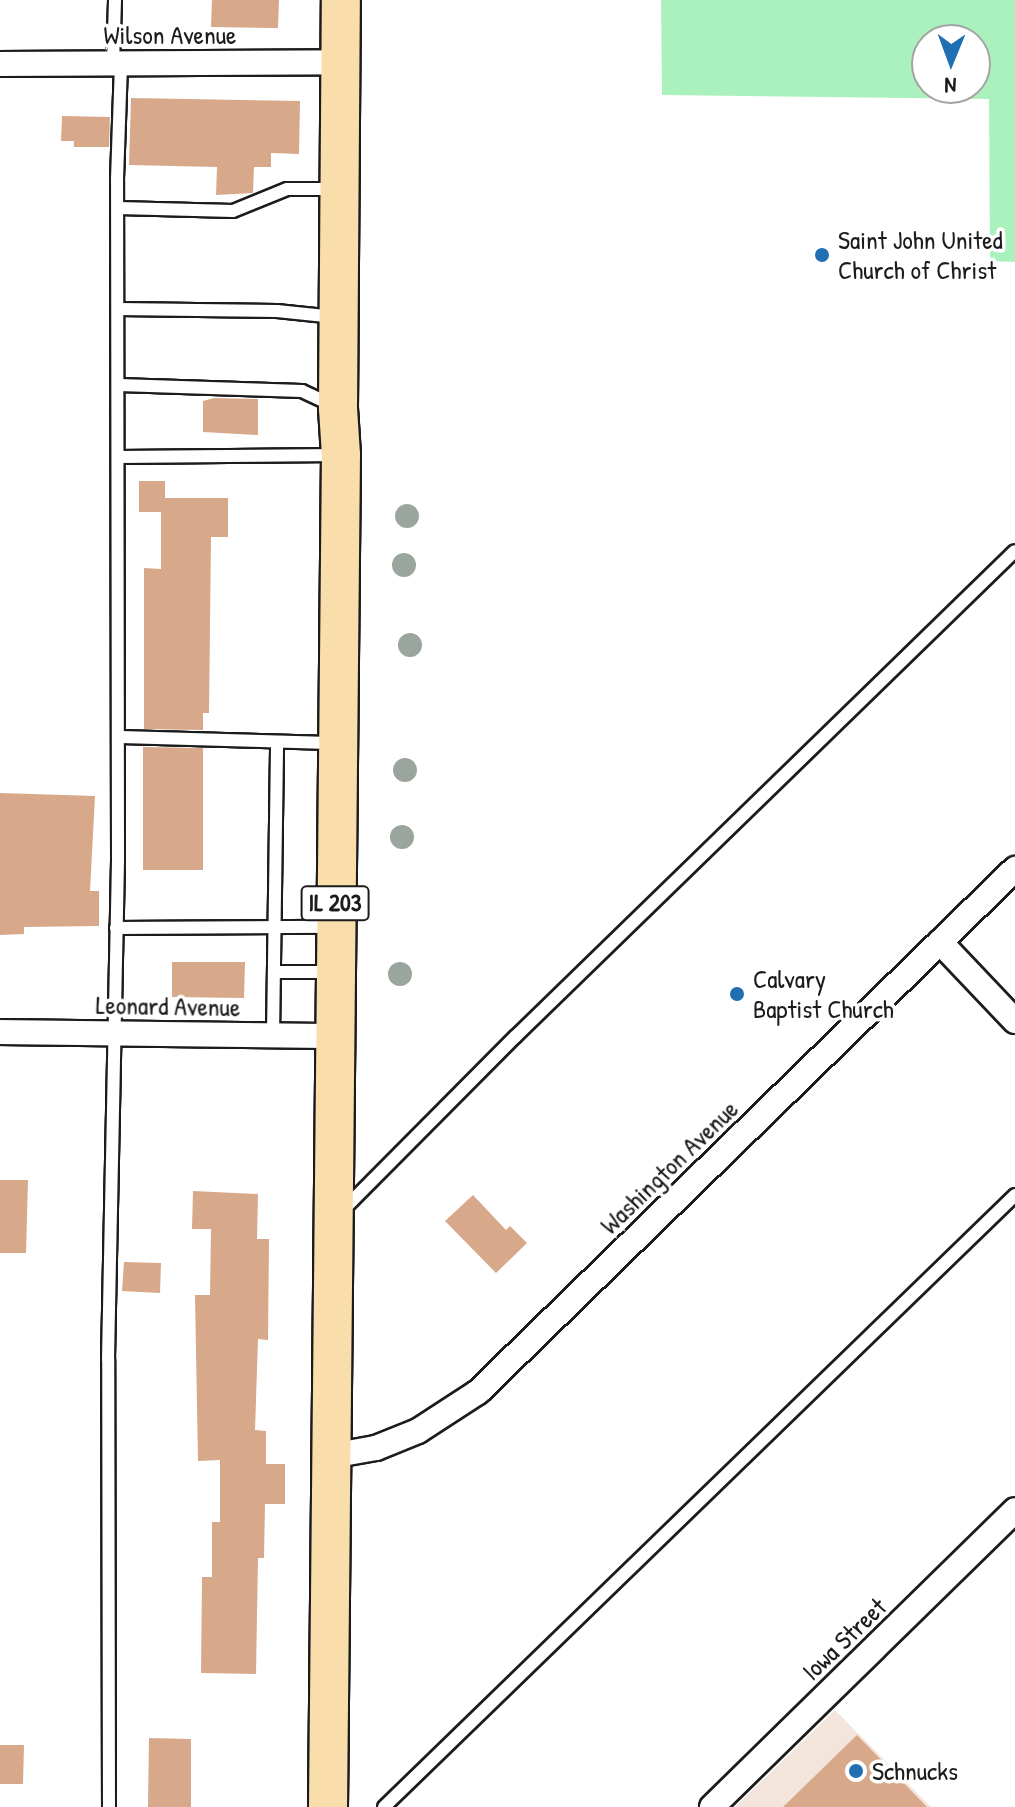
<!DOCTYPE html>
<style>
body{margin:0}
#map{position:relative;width:1015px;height:1807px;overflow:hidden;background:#fff;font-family:"Patrick Hand",sans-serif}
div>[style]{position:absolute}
.built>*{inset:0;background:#f3e5dc}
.green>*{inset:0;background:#abf1bd}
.building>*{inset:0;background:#d7a889}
.roads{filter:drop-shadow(2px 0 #1c1c1c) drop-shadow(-2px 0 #1c1c1c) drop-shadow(0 2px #1c1c1c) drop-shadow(0 -2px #1c1c1c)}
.lane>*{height:12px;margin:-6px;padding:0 6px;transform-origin:6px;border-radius:6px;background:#fff}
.street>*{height:24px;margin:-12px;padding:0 12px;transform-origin:12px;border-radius:12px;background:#fff}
.primary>*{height:38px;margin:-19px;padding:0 19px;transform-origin:19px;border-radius:19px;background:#f9deab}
.trees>*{width:24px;height:24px;margin:-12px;border-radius:50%;background:#9aa59d}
.dots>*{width:22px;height:22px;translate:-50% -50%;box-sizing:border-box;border:4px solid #fff;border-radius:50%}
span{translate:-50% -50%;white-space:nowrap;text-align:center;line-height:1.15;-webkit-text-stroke:7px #fff;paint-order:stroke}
.shield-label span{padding:2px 6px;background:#fff;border:2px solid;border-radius:6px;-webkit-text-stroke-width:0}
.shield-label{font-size:24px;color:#1c1c1c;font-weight:700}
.street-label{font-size:26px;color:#1c1c1c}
.poi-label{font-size:26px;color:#1c1c1c}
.left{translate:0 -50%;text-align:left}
.north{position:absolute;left:911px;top:24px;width:80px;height:80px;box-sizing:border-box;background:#fff;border:2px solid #a4a4a4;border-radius:50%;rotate:181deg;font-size:22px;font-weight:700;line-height:32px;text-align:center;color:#1c1c1c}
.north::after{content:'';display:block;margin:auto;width:28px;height:36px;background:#1f6fb2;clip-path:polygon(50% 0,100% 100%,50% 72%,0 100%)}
</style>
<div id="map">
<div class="built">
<i style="clip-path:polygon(835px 1710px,931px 1807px,735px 1807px)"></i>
</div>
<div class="green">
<i style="clip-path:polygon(evenodd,661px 0,1015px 0,1015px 262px,990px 261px,989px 99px,662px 95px,661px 0,927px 40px,975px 40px,975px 88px,927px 88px,927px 40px)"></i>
</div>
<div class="building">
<i style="clip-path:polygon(212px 0,279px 0,278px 28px,211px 27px)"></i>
<i style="clip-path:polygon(131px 98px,300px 101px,299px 154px,271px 153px,271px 167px,254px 167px,253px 193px,216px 195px,217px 167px,129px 165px)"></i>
<i style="clip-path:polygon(62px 116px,110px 117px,109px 147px,74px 147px,74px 141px,61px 141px)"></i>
<i style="clip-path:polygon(214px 398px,258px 399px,258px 435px,203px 432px,203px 401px)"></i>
<i style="clip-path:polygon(139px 481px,165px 481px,165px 498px,228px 498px,228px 537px,211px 537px,209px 713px,203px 713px,203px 730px,144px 729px,144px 568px,161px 569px,161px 512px,139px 512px)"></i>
<i style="clip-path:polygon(143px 747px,203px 748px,203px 870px,143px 870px)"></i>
<i style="clip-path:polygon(0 793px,95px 796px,90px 891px,99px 891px,99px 926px,24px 927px,24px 934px,0 935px)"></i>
<i style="clip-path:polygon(172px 962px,245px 962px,244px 998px,172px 997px)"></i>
<i style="clip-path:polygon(0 1180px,28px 1180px,26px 1253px,0 1253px)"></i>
<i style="clip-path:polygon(193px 1191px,258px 1194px,257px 1239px,269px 1239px,268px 1340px,258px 1339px,255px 1430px,266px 1431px,266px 1464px,285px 1464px,285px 1504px,265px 1504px,264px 1558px,258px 1558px,256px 1674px,201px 1673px,202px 1577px,212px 1577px,212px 1522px,220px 1522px,220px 1460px,198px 1461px,195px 1295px,210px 1295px,211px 1229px,192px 1229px)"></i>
<i style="clip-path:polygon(473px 1195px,506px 1230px,510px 1226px,527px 1243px,496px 1273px,445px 1221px)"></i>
<i style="clip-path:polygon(124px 1262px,161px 1263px,160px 1293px,122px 1291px)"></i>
<i style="clip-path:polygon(857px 1735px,927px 1807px,783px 1807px)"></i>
<i style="clip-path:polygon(149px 1738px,191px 1739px,191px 1807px,148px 1807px)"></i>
<i style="clip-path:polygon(0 1745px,24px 1745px,23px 1784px,0 1784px)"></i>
</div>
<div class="roads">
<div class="lane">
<i style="left:113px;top:64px;width:64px;rotate:-88.2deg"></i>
<i style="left:118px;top:208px;width:115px;rotate:1.5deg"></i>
<i style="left:233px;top:211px;width:58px;rotate:-22.2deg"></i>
<i style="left:287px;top:189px;width:50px"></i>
<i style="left:118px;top:309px;width:159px;rotate:0.7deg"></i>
<i style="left:277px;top:311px;width:58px;rotate:5.9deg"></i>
<i style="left:119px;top:385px;width:183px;rotate:1.9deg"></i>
<i style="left:302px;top:391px;width:33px;rotate:25deg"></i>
<i style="left:119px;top:457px;width:219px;rotate:-0.5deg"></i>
<i style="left:118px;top:737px;width:215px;rotate:1.6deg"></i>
<i style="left:116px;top:928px;width:217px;rotate:-0.3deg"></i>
<i style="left:274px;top:972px;width:57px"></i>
<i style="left:273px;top:1036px;width:294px;rotate:-89.2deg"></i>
<i style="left:341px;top:1212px;width:247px;rotate:-45.2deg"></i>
<i style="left:515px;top:1037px;width:697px;rotate:-44.19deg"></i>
<i style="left:109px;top:1807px;width:448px;rotate:-90.1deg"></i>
<i style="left:108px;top:1359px;width:500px;rotate:-88.85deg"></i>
<i style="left:118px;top:859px;width:680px;rotate:-90.08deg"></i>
<i style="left:117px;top:179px;width:115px;rotate:-88deg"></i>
<i style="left:384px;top:1807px;width:879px;rotate:-44.12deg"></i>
</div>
<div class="street">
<i style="left:0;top:64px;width:340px;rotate:-0.3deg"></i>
<i style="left:940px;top:942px;width:109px;rotate:46.5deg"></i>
<i style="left:0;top:1032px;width:334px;rotate:0.7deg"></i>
<i style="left:331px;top:1456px;width:46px;rotate:-10.1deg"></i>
<i style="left:376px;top:1448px;width:45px;rotate:-22deg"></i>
<i style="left:418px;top:1431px;width:72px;rotate:-33deg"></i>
<i style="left:478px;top:1392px;width:750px;rotate:-44.24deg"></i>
<i style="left:712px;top:1807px;width:424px;rotate:-44.4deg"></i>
</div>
<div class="primary">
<i style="left:328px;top:1807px;width:1352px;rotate:-89.45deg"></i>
<i style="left:341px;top:455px;width:47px;rotate:-93.7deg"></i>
<i style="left:338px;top:408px;width:408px;rotate:-89.6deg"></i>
</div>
</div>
<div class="trees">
<i style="left:407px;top:516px"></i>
<i style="left:404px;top:565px"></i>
<i style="left:410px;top:645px"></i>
<i style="left:405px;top:770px"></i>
<i style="left:402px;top:837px"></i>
<i style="left:400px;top:974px"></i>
</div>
<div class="dots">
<i style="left:822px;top:255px;background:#1f6fb2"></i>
<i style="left:737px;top:994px;background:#1f6fb2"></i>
<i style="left:856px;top:1771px;background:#1f6fb2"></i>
</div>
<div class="shield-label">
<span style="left:335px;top:903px">IL 203</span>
</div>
<div class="street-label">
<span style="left:170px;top:35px">Wilson Avenue</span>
<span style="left:168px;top:1006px;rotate:1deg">Leonard Avenue</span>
<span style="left:669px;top:1167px;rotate:-44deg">Washington Avenue</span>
<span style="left:844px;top:1639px;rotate:-44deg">Iowa Street</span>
</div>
<div class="poi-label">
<span class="left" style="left:838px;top:255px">Saint John United<br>Church of Christ</span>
<span class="left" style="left:753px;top:994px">Calvary<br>Baptist Church</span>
<span class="left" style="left:872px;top:1771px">Schnucks</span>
</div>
<div class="north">N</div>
</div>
